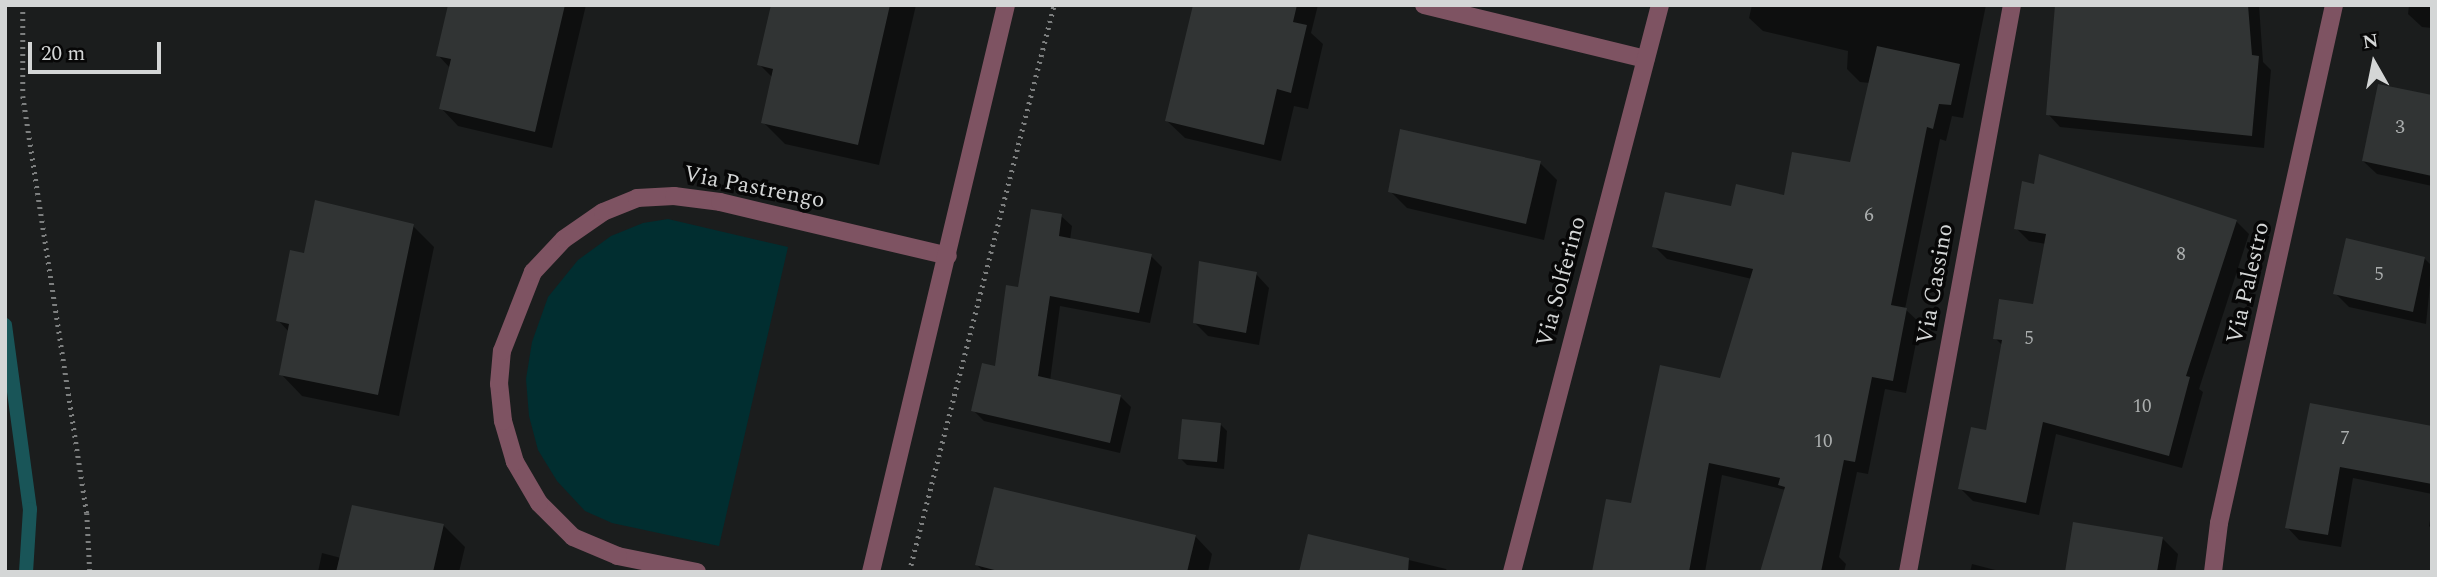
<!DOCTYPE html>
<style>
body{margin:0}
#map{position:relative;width:2437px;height:577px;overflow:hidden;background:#1b1d1d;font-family:Spectral,serif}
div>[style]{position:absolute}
.green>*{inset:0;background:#012e30}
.shadow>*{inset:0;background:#0007}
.stream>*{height:14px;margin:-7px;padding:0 7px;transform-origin:7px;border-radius:7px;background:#195558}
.building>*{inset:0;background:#313434}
.path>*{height:4.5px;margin-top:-2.25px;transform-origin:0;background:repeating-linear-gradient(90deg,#7d7f7f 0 2px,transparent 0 7px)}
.minor>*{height:18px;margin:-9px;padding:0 9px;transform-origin:9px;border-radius:9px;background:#7e5362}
span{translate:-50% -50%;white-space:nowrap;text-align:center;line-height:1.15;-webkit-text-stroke:7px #070707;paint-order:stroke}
.number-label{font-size:19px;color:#abaeae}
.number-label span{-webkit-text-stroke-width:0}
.street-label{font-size:23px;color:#d4d6d6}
.frame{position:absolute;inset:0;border:7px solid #d4d6d6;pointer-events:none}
.north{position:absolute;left:2339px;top:28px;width:70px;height:70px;-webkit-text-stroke:5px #070707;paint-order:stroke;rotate:351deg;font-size:19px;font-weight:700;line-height:28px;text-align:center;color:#d4d6d6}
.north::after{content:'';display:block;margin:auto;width:24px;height:32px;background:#d4d6d6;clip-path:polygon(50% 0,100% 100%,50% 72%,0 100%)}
.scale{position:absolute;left:28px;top:42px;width:133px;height:32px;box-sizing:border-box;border:4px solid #d4d6d6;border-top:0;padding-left:9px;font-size:21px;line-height:24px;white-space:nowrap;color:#d4d6d6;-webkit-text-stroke:5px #070707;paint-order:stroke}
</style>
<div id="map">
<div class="green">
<i style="clip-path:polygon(668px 219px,788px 247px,719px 546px,612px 523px,585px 511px,557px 481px,538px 450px,529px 416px,526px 379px,532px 342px,548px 297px,578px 260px,611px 236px,643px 223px)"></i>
</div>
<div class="shadow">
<i style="clip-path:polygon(449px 5px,586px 5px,552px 148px,458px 126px,441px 108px,450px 68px,438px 55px)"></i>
<i style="clip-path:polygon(773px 5px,916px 5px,879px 165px,785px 144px,763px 122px,773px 78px,759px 64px)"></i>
<i style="clip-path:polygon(1195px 5px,1318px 5px,1311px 33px,1323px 44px,1308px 109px,1294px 106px,1281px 161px,1185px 138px,1167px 121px)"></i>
<i style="clip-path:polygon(1752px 5px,1986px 5px,1963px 118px,1952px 116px,1946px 141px,1940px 139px,1905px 309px,1920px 323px,1906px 393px,1885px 389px,1868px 474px,1857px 472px,1839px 557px,1846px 564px,1844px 572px,1762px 572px,1786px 490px,1722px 475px,1705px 572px,1594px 572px,1632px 505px,1722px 380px,1752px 279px,1667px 259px,1654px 246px,1786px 197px,1851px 164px,1870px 83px,1860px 82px,1847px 69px,1848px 51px,1763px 31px,1749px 18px)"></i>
<i style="clip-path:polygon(2060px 5px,2259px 5px,2263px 62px,2271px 70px,2264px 148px,2060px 127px,2048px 114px)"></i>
<i style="clip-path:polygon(2409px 5px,2432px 5px,2432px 28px,2422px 27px,2408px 14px)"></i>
<i style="clip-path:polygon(2432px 97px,2432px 186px,2377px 174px,2363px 161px)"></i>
<i style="clip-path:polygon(1540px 163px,1557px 180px,1544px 240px,1407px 208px,1390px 191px)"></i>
<i style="clip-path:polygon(1061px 216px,1072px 226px,1070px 240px,1151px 256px,1162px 267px,1150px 323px,1060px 306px,1050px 381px,1120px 396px,1131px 407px,1120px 453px,984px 421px,973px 410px,996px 368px,1019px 289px)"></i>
<i style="clip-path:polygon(2236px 221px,2249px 234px,2199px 389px,2203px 392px,2182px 468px,2056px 434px,2039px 515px,1973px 501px,1960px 488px,1988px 432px,2003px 346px,1995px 338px,2035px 306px,2046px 244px,2029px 241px,2016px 228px)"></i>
<i style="clip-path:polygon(413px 226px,434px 247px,399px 416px,302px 396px,281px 374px,289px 332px,278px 320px,306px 255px)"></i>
<i style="clip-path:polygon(2424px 258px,2432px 266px,2426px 324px,2349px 307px,2335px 293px)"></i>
<i style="clip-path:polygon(1256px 274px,1269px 288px,1259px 345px,1208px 336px,1194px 322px)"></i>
<i style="clip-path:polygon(2311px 405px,2432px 428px,2432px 494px,2353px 478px,2341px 547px,2299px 540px,2287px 527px)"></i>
<i style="clip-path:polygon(1220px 424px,1227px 431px,1224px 469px,1187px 465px,1180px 458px)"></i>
<i style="clip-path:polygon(2432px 509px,2432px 529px,2429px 526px)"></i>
<i style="clip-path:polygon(443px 525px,465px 547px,459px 572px,318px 572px,322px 553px,341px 558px)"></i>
<i style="clip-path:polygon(1195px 536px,1212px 554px,1208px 572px,984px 572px,977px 565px)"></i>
<i style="clip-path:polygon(1310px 536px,1446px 569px,1448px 572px,1301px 572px)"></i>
<i style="clip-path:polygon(2162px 538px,2178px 554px,2175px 572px,2067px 572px)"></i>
<i style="clip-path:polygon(1972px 564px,2003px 572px,1970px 572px)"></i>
</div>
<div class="stream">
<i style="left:5px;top:325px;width:186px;rotate:82.3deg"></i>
<i style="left:30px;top:509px;width:63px;rotate:93.6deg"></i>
</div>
<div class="building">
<i style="clip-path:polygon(448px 5px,565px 5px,535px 132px,439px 109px,451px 59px,436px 56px)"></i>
<i style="clip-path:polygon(771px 5px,890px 5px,858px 145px,761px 123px,773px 69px,757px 65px)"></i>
<i style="clip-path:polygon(1193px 5px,1297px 5px,1293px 22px,1307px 25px,1291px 93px,1277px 89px,1264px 145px,1165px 121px)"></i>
<i style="clip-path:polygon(2055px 5px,2248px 5px,2252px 55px,2259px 56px,2252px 136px,2046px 115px)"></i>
<i style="clip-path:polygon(1877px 46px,1960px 64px,1951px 105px,1939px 104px,1933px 129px,1927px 127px,1891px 305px,1907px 308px,1893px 381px,1872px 377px,1855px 462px,1844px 460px,1821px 572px,1760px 572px,1785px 487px,1778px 485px,1780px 478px,1709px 463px,1689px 572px,1592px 572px,1606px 499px,1631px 503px,1660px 365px,1720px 378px,1753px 269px,1652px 247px,1665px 192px,1731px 206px,1736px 184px,1784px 195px,1792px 152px,1850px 162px)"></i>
<i style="clip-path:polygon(2378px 84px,2432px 95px,2432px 176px,2362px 161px)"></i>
<i style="clip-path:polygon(1400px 129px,1541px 161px,1526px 224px,1388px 192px)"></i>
<i style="clip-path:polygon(2039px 154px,2237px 220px,2186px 376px,2190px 377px,2169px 456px,2043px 422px,2026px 503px,1958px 489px,1971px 427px,1986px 430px,2002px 340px,1993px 339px,1999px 299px,2033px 304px,2046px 234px,2014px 229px,2022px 181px,2034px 184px)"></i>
<i style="clip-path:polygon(315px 200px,414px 224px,378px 395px,279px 375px,289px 324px,276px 321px,290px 250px,304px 253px)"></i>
<i style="clip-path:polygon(1031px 209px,1062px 214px,1059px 236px,1152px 254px,1139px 313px,1050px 296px,1038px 376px,1121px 395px,1110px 443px,971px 411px,982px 363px,995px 366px,1006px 285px,1018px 287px)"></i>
<i style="clip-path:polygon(2346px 238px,2425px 257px,2413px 312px,2333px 294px)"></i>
<i style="clip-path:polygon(1199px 261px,1257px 272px,1246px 333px,1193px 323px)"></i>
<i style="clip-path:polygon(2310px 403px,2432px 426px,2432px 484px,2340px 467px,2328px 535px,2285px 528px)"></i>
<i style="clip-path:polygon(1182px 419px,1221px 423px,1217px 462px,1178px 459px)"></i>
<i style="clip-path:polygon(994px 487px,1196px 535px,1187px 572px,1002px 572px,975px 565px)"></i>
<i style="clip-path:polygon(352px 505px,444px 524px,433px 572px,336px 572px)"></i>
<i style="clip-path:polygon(2073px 522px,2163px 537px,2157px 572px,2065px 572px)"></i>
<i style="clip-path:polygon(1308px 534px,1409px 558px,1408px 572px,1299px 572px)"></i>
</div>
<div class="path">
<i style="left:23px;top:5px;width:91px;rotate:90deg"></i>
<i style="left:23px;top:96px;width:422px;rotate:81.3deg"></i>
<i style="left:87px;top:513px;width:59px;rotate:87.1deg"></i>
<i style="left:909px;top:572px;width:585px;rotate:-75.66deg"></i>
</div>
<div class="minor">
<i style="left:1424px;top:5px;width:228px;rotate:13.7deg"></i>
<i style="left:697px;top:572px;width:81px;rotate:-168.6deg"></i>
<i style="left:618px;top:556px;width:49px;rotate:-157.1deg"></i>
<i style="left:573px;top:537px;width:48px;rotate:-135deg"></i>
<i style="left:539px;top:503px;width:48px;rotate:-120.3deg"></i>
<i style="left:515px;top:462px;width:43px;rotate:-106.3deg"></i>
<i style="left:503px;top:421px;width:37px;rotate:-96deg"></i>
<i style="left:499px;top:384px;width:33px;rotate:-85deg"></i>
<i style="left:502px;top:351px;width:85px;rotate:-68.6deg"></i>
<i style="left:533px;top:272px;width:45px;rotate:-46.8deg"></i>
<i style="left:564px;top:239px;width:47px;rotate:-34.7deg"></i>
<i style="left:603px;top:212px;width:37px;rotate:-22deg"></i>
<i style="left:637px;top:198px;width:37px;rotate:-3deg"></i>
<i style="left:674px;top:196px;width:46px;rotate:7.4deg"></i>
<i style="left:720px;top:202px;width:234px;rotate:13.3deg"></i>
<i style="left:871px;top:572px;width:583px;rotate:-76.61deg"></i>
<i style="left:1512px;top:572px;width:586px;rotate:-75.37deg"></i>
<i style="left:1908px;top:572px;width:576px;rotate:-79.61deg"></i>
<i style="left:2213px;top:572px;width:49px;rotate:-83deg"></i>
<i style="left:2219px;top:523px;width:531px;rotate:-77.48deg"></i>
</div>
<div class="number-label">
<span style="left:2400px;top:128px">3</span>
<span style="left:1869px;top:216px">6</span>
<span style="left:2181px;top:255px">8</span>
<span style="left:2379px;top:275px">5</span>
<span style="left:2029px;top:339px">5</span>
<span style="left:2142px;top:407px">10</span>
<span style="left:2345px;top:439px">7</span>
<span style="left:1823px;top:442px">10</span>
</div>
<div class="street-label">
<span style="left:754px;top:188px;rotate:11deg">Via Pastrengo</span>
<span style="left:1562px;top:282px;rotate:-75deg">Via Solferino</span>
<span style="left:2249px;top:283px;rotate:-77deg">Via Palestro</span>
<span style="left:1936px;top:284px;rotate:-80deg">Via Cassino</span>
</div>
<div class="frame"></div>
<div class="north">N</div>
<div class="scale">20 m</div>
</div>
